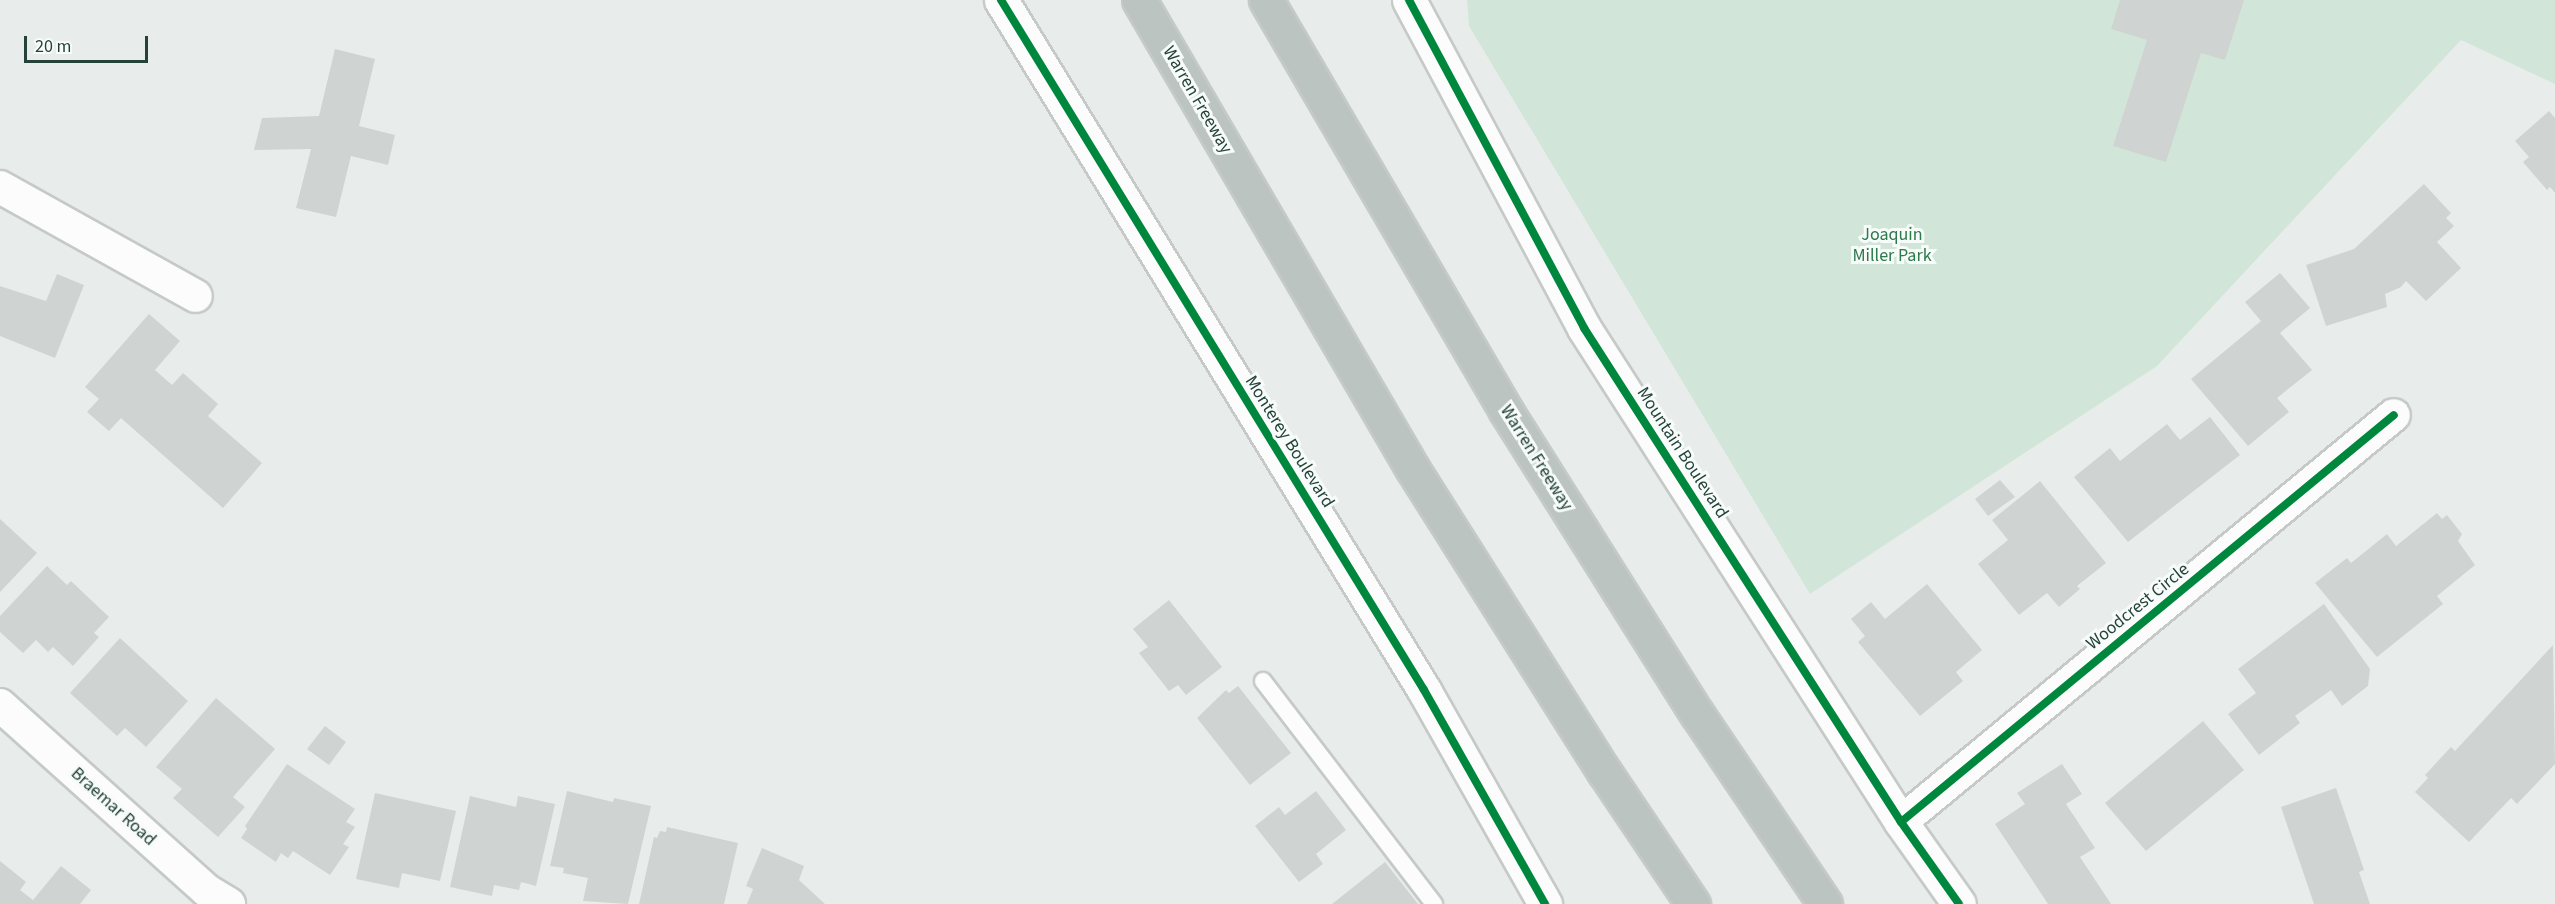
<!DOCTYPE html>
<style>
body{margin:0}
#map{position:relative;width:2555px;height:904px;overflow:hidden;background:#e8edeb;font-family:"Source Sans 3",sans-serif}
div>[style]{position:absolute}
.green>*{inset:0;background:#d1e6d8}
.building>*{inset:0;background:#cfd4d2}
.roads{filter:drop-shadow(2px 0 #c5cac8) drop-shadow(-2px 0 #c5cac8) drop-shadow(0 2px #c5cac8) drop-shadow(0 -2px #c5cac8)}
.service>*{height:16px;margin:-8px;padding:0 8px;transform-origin:8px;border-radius:8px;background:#fcfcfc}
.minor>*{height:32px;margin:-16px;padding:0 16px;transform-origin:16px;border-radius:16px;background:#fcfcfc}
.tertiary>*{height:33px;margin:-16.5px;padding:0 16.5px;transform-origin:16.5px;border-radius:16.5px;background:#fcfcfc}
.motorway>*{height:33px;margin:-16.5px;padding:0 16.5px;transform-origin:16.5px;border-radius:16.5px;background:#bcc4c2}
.cycleway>*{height:8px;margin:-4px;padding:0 4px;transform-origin:4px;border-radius:4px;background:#00873e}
span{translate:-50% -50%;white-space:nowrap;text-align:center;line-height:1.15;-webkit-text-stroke:6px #f7fbf9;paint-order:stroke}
.street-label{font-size:18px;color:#24423a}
.park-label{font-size:18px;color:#2d7a4b}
.scale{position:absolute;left:24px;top:36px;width:124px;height:27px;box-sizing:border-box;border:3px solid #24423a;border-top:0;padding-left:8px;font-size:18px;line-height:21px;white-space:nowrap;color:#24423a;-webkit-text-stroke:4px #f7fbf9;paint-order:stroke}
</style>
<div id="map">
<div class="green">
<i style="clip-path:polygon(1467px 0,2555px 0,2555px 84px,2461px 40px,2157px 366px,1810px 594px,1469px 26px)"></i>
</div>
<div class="building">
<i style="clip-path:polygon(2120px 0,2244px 0,2225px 60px,2201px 53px,2166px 162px,2113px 146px,2147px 40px,2111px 29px)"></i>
<i style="clip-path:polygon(335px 49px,375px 59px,359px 126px,395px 135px,388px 165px,351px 156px,336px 217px,296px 208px,311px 149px,254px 150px,262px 118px,319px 116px)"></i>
<i style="clip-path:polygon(2549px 111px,2555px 118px,2555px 193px,2550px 187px,2547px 190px,2523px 162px,2529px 157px,2515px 141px)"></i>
<i style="clip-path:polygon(2424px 184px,2451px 213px,2446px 218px,2454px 226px,2437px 242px,2461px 268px,2426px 301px,2406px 281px,2401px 287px,2385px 294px,2387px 307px,2326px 326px,2306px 265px,2354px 249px)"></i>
<i style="clip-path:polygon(2280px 273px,2310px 308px,2280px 333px,2312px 370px,2277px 398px,2289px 412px,2248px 446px,2191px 379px,2261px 321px,2245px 302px)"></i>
<i style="clip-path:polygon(57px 274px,84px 285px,55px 358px,0 336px,0 286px,46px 301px)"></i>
<i style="clip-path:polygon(149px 314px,180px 341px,155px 370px,172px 385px,183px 373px,218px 404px,208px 416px,262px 463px,223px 508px,121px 418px,109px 431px,87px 412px,99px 399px,85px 387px)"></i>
<i style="clip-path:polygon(2210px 417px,2240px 455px,2128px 542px,2074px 477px,2110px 448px,2120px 461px,2167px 424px,2180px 440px)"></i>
<i style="clip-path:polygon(2000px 480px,2015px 497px,1988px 516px,1975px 499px)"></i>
<i style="clip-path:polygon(2040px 481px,2106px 563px,2077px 586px,2080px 589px,2059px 607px,2047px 593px,2019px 615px,1978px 564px,2008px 540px,1992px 520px)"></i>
<i style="clip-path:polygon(2437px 513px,2442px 519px,2447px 515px,2462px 534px,2458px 541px,2475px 565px,2437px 596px,2443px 604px,2377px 657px,2315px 583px,2347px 558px,2351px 563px,2387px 534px,2396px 546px)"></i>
<i style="clip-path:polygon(0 519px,37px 553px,0 592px)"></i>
<i style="clip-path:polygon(47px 566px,67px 585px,71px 581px,109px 617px,94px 633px,99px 637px,73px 666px,53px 647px,48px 652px,36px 640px,23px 653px,0 632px,0 616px)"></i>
<i style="clip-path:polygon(1927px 584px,1982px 650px,1956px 672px,1963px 681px,1920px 716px,1858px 642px,1865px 636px,1851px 619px,1871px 602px,1885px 619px)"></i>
<i style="clip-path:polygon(1169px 600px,1222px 667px,1186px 695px,1178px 685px,1169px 691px,1139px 653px,1148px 647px,1133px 629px)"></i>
<i style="clip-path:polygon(2324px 604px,2370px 669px,2368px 686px,2342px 706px,2331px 690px,2295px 716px,2300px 723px,2259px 755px,2228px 714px,2256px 693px,2238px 669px)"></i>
<i style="clip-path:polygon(120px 638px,188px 701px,146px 747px,125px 728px,117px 736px,70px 693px)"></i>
<i style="clip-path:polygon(2553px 645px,2555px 764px,2517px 804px,2511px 798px,2469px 842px,2415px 792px,2428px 778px,2425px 775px,2451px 747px,2455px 751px)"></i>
<i style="clip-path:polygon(1238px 686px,1291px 753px,1250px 785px,1197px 718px,1226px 690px,1229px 693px)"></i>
<i style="clip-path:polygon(216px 698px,275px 749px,233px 797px,245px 807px,218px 837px,173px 798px,182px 789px,156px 767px)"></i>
<i style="clip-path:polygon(2203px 721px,2244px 770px,2146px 851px,2105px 803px)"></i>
<i style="clip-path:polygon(325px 726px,346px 742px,329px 765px,307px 749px)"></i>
<i style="clip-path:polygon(287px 764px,355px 809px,346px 822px,355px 827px,343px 844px,349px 847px,330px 875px,293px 851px,288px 858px,281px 853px,276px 862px,241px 838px,247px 829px,245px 826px)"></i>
<i style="clip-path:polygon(2062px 764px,2082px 794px,2066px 804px,2095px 848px,2080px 857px,2111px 904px,2048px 904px,1995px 824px,2025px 804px,2017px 793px)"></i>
<i style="clip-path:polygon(2336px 788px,2364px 870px,2359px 872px,2370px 904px,2314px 904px,2281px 807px)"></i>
<i style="clip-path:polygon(567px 791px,613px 802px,614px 798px,651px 806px,628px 904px,583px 901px,588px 878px,563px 873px,564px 868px,550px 866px)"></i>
<i style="clip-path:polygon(1316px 791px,1346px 830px,1316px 854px,1323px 864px,1299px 882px,1255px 826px,1279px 807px,1285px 815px)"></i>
<i style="clip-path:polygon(375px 793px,456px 811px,440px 881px,402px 873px,399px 888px,356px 879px)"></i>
<i style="clip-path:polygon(470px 796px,516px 807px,518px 796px,555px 804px,536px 886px,521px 882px,519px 890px,494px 885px,492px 896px,450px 887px)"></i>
<i style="clip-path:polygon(667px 827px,738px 843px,724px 904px,639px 904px,654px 837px,657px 838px,660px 831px,666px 832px)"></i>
<i style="clip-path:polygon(762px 848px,804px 866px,799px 880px,825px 904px,747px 904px,753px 889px,746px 886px)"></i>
<i style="clip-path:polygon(0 861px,26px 882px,20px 890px,33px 900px,61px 866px,91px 890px,80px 904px,0 904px)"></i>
<i style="clip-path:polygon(1385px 862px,1418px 904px,1332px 904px)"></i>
</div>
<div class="roads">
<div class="service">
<i style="left:1263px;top:681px;width:281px;rotate:52.5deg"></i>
</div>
<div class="minor">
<i style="left:0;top:187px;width:224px;rotate:29.1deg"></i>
<i style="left:0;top:705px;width:277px;rotate:41.9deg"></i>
<i style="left:206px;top:890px;width:27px;rotate:31deg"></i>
<i style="left:1901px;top:822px;width:639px;rotate:-39.54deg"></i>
</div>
<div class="tertiary">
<i style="left:1001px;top:0;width:809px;rotate:58.49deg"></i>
<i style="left:1424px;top:690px;width:246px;rotate:60.5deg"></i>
<i style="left:1409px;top:0;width:372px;rotate:61.9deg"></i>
<i style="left:1584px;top:328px;width:587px;rotate:57.31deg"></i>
<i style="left:1901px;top:822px;width:100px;rotate:54.7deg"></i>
</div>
<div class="motorway">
<i style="left:1139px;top:0;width:542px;rotate:59.74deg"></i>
<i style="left:1412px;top:468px;width:361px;rotate:57.7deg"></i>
<i style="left:1605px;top:773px;width:158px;rotate:56.1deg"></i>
<i style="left:1266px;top:0;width:476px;rotate:59.7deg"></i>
<i style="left:1506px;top:411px;width:358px;rotate:57.8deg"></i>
<i style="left:1697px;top:714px;width:229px;rotate:56deg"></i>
</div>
</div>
<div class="cycleway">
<i style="left:1001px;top:0;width:809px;rotate:58.49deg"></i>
<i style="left:1424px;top:690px;width:246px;rotate:60.5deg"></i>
<i style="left:1409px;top:0;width:372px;rotate:61.9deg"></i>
<i style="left:1584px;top:328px;width:587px;rotate:57.31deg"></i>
<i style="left:1901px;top:822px;width:100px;rotate:54.7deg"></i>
<i style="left:1901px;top:822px;width:639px;rotate:-39.54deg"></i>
</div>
<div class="street-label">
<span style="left:1197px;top:100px;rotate:60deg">Warren Freeway</span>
<span style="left:1289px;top:442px;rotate:58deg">Monterey Boulevard</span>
<span style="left:1682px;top:453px;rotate:57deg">Mountain Boulevard</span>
<span style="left:1536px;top:458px;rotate:58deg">Warren Freeway</span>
<span style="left:2138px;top:607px;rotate:-39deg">Woodcrest Circle</span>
<span style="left:113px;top:807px;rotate:42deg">Braemar Road</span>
</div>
<div class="park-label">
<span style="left:1892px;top:246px">Joaquin<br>Miller Park</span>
</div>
<div class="scale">20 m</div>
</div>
